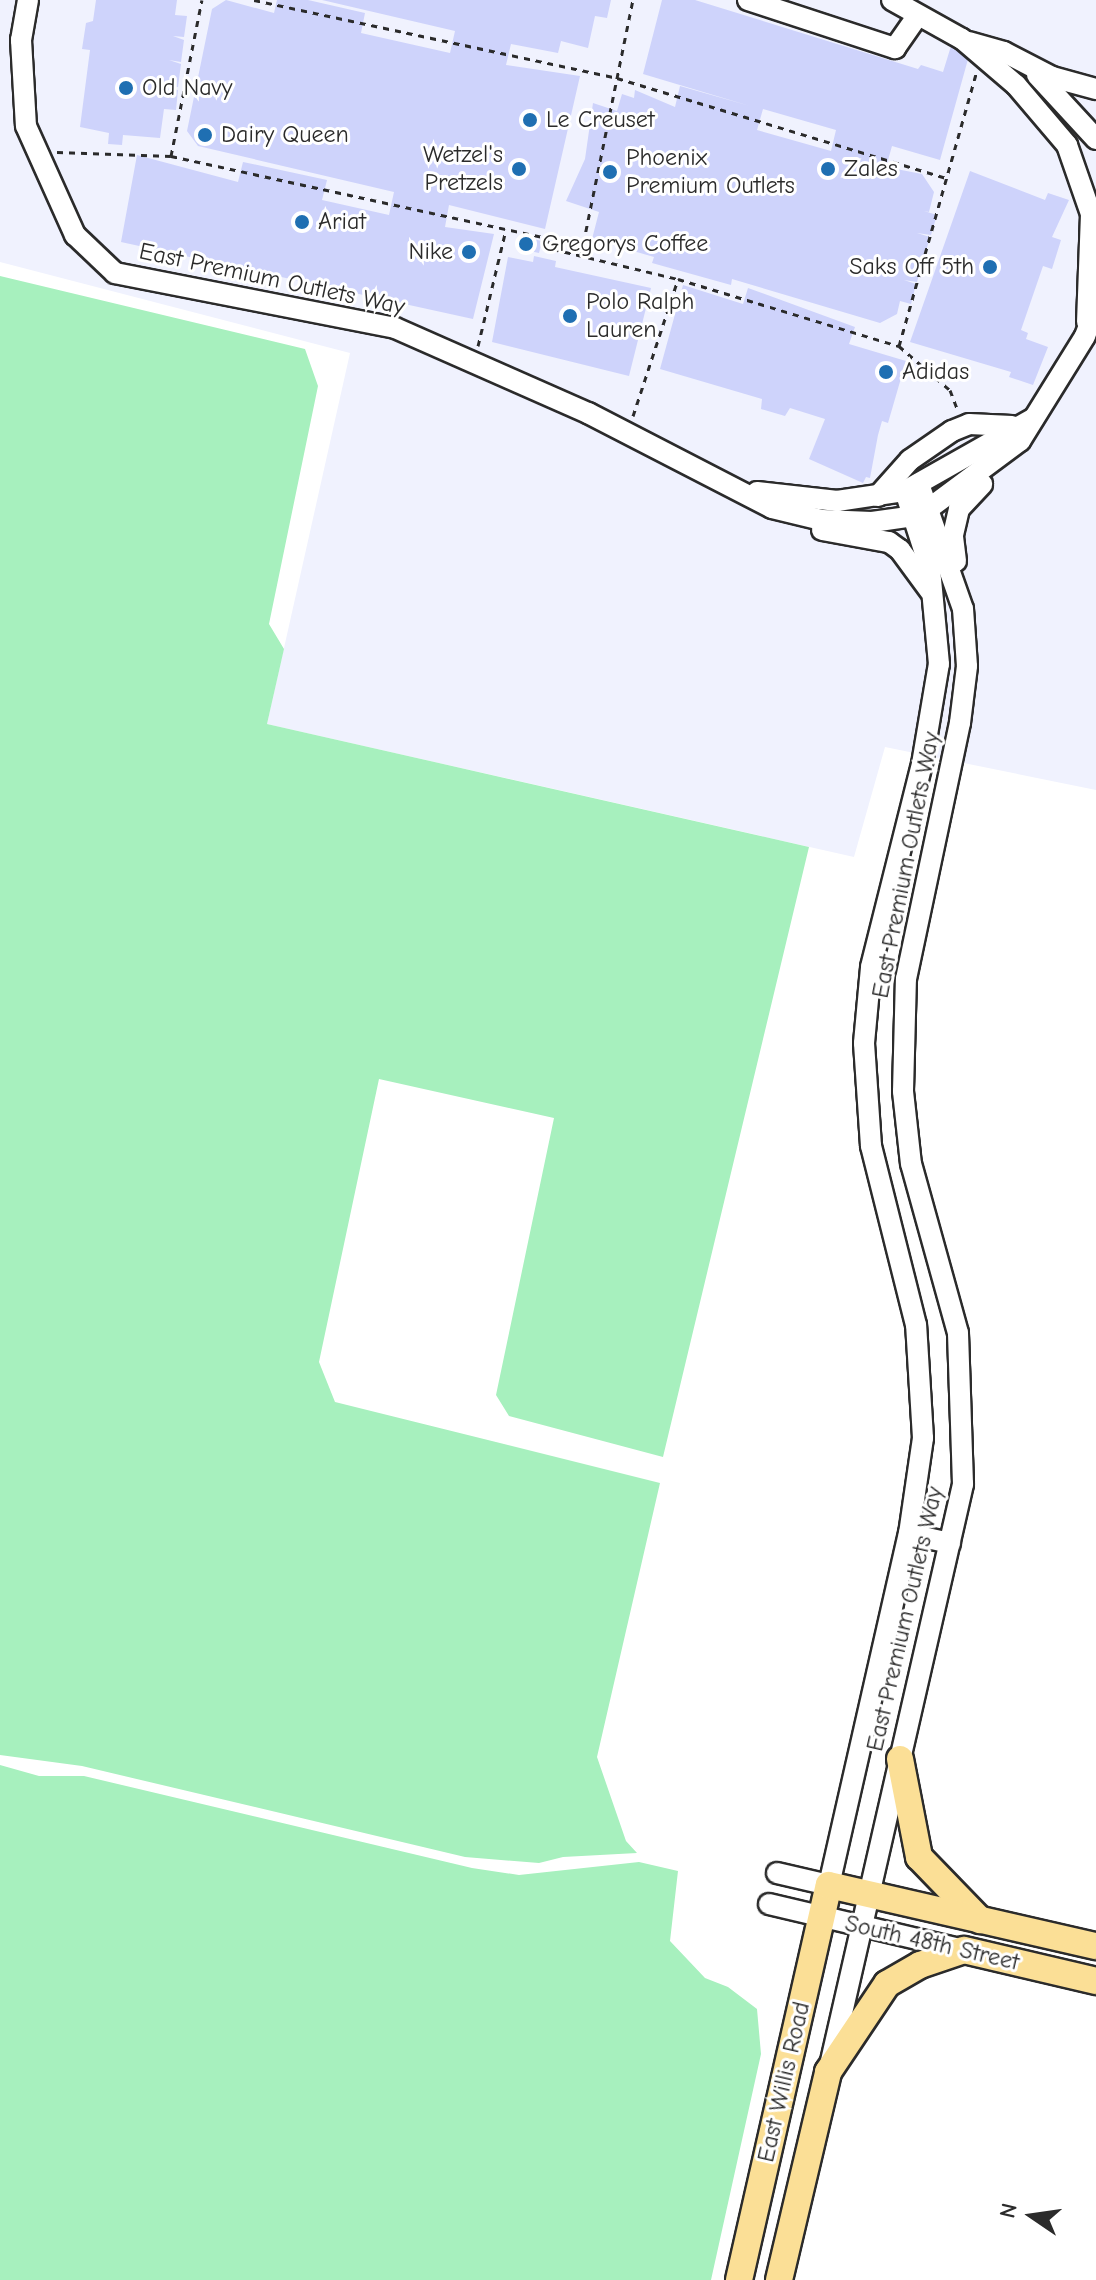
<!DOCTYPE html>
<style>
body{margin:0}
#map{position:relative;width:1096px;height:2280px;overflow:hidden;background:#fff;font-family:"Comic Neue",sans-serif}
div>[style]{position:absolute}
.built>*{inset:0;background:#f0f2fe}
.green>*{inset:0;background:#a7f0be}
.building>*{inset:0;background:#ced3fb}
.path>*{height:3px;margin-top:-1.5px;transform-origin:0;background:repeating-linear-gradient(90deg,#2b2b2b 0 6px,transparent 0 12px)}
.roads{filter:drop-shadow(2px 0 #2b2b2b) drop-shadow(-2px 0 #2b2b2b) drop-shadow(0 2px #2b2b2b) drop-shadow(0 -2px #2b2b2b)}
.minor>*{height:20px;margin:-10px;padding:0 10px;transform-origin:10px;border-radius:10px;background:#fff}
.major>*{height:26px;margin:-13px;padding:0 13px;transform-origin:13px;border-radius:13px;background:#fbdf96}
.dots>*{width:22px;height:22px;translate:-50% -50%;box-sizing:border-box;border:4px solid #fff;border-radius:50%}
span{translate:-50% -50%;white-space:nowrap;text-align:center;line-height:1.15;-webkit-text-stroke:6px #fff;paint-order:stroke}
.poi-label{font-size:24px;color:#2b2b2b}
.left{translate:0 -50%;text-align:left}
.right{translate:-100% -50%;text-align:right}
.street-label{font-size:24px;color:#2b2b2b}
.north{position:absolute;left:992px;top:2176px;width:80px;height:80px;-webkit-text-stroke:6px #fff;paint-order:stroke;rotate:283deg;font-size:22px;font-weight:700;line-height:32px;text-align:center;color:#2b2b2b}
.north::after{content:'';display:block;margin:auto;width:28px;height:36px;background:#2b2b2b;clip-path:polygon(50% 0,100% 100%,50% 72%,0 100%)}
</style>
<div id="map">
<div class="built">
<i style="clip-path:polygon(0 0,1096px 0,1096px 790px,885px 747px,854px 857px,267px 724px,350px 353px,0 262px)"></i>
</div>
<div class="green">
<i style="clip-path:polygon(0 276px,305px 349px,318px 386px,269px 624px,284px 649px,267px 724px,809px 847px,663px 1457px,509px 1416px,496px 1395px,554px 1118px,379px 1079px,319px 1362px,335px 1402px,660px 1483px,597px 1757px,626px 1841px,637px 1853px,563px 1857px,539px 1863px,465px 1857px,82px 1766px,0 1755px)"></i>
<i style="clip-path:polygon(0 1765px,39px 1776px,84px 1776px,472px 1868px,519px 1875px,639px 1862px,678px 1871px,670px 1941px,705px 1978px,728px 1987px,757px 2009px,761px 2054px,711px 2280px,0 2280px)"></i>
</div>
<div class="building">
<i style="clip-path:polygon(96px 0,177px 0,175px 15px,187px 16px,184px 37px,173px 36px,184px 40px,181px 62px,169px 60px,181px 64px,178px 87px,166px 88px,178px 90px,176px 110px,164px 109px,160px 138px,123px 135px,122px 145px,108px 144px,109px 133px,80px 127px,90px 50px,82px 49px,86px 23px,93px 21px)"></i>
<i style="clip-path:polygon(226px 0,274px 13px,277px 0,308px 0,365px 13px,361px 33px,450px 53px,455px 31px,322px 0,611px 0,607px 18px,595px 16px,588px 48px,561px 41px,558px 53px,511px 44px,506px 65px,580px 76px,545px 229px,449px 205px,445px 227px,494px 234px,473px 319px,121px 242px,137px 155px,238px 182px,243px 162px,327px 180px,322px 200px,389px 215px,394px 192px,198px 146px,187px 131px,212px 9px)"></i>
<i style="clip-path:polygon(evenodd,662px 0,695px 0,918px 69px,921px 65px,943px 72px,951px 46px,970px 52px,940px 160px,892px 146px,886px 167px,922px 174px,934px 192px,929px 212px,924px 211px,937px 215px,931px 235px,917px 233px,930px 237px,924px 258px,910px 256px,923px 260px,917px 282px,904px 280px,916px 284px,911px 304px,900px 301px,897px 314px,880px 323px,732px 279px,731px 285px,652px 263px,654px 257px,592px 239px,599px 212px,566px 201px,585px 159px,593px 103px,617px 111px,622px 94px,634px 98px,635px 90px,675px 107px,680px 86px,750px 106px,643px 74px,662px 0,763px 109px,836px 130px,831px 151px,757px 130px,763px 109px)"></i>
<i style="clip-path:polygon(970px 171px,1045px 200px,1048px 193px,1069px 200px,1052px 237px,1061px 240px,1052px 269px,1043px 266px,1021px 330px,1028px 333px,1026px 339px,1048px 347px,1033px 385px,1009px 377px,1011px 372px,910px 342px)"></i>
<i style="clip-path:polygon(519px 236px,542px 241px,539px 253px,516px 248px)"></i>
<i style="clip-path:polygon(534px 256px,556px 261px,555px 267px,651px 288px,629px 376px,492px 342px,508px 257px,533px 262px)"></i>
<i style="clip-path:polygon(683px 285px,743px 304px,748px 288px,855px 327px,849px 344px,906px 361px,888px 423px,882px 421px,878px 435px,870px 478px,866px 477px,863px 483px,809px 459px,825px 419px,790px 408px,785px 416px,761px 409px,762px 399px,660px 369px)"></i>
</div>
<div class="path">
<i style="left:254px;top:0;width:371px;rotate:12.1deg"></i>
<i style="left:617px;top:78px;width:344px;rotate:16.9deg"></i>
<i style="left:57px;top:152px;width:114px;rotate:2deg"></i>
<i style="left:171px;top:156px;width:384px;rotate:12.3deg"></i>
<i style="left:546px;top:238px;width:13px;rotate:58deg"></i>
<i style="left:553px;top:249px;width:129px;rotate:13.5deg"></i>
<i style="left:678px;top:279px;width:231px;rotate:16.9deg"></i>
<i style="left:899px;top:346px;width:67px;rotate:40.8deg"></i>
<i style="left:950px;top:390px;width:19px;rotate:69deg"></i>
<i style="left:171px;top:156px;width:159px;rotate:-78.8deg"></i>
<i style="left:581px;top:255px;width:260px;rotate:-78.5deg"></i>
<i style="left:478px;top:346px;width:120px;rotate:-76.5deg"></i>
<i style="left:899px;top:346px;width:284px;rotate:-74.2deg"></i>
<i style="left:633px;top:416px;width:144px;rotate:-71.8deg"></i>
</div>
<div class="roads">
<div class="minor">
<i style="left:28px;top:0;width:41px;rotate:99.9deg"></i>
<i style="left:21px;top:40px;width:86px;rotate:86.7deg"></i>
<i style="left:26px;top:126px;width:120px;rotate:65.8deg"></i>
<i style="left:75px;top:235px;width:55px;rotate:43.5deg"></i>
<i style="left:115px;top:273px;width:285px;rotate:11.1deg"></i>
<i style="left:395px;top:328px;width:211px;rotate:23.8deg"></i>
<i style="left:588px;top:413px;width:207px;rotate:27.3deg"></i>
<i style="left:772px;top:508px;width:51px;rotate:13.5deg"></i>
<i style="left:822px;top:520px;width:50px;rotate:2.3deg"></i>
<i style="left:872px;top:522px;width:42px;rotate:-8.1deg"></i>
<i style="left:914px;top:516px;width:19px;rotate:-28deg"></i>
<i style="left:931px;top:507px;width:111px;rotate:-36.6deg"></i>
<i style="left:1020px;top:441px;width:123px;rotate:-58.2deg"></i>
<i style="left:1085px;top:336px;width:30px;rotate:-69deg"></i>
<i style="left:748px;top:0;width:155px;rotate:18.1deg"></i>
<i style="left:895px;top:48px;width:40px;rotate:-55.1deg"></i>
<i style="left:892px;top:0;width:80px;rotate:29.1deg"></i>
<i style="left:962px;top:39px;width:71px;rotate:40.4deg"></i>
<i style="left:1016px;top:85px;width:79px;rotate:49.6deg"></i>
<i style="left:1067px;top:145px;width:73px;rotate:70.8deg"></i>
<i style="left:1091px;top:214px;width:108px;rotate:92.1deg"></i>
<i style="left:969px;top:42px;width:36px;rotate:16deg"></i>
<i style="left:1004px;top:52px;width:54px;rotate:27.5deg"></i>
<i style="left:1052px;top:77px;width:46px;rotate:15.3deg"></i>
<i style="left:1037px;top:75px;width:87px;rotate:47.3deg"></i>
<i style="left:757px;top:492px;width:81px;rotate:6.4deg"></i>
<i style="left:837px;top:501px;width:69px;rotate:-8.4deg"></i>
<i style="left:905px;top:491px;width:148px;rotate:-29.5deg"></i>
<i style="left:878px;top:496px;width:48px;rotate:-48.4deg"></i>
<i style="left:910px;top:460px;width:51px;rotate:-34.6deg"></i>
<i style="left:952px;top:431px;width:18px;rotate:-22deg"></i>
<i style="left:969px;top:424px;width:43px;rotate:2.7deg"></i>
<i style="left:822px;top:530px;width:68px;rotate:10.2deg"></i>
<i style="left:889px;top:542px;width:14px;rotate:36deg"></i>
<i style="left:900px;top:550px;width:51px;rotate:53.8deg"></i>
<i style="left:956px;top:561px;width:26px;rotate:-97deg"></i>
<i style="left:953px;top:535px;width:27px;rotate:-77deg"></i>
<i style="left:959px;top:509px;width:34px;rotate:-47deg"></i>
<i style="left:909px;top:1534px;width:42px;rotate:12.4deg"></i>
<i style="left:777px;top:1873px;width:53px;rotate:13deg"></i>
<i style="left:829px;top:1885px;width:360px;rotate:-77.2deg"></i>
<i style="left:909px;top:1534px;width:97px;rotate:-81.7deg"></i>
<i style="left:923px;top:1438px;width:113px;rotate:-93.5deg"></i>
<i style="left:916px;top:1325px;width:185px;rotate:-104.1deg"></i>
<i style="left:871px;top:1146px;width:103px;rotate:-93.9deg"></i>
<i style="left:864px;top:1043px;width:76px;rotate:-84.7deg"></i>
<i style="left:871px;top:967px;width:209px;rotate:-75.9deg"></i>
<i style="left:922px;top:764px;width:101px;rotate:-80.4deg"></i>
<i style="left:939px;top:664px;width:95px;rotate:-95.4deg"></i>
<i style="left:930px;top:569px;width:82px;rotate:-107.8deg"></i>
<i style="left:769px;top:1904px;width:200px;rotate:13.3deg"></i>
<i style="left:831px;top:2061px;width:592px;rotate:-77.11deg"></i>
<i style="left:963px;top:1484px;width:151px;rotate:-91.9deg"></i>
<i style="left:958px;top:1333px;width:175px;rotate:-105.5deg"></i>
<i style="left:911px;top:1164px;width:73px;rotate:-96.3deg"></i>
<i style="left:903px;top:1091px;width:112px;rotate:-88.5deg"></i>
<i style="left:906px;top:979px;width:262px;rotate:-78.1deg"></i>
<i style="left:960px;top:723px;width:57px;rotate:-83deg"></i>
<i style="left:967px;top:666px;width:57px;rotate:-94deg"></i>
<i style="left:963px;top:609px;width:133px;rotate:-109.4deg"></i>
</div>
<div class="major">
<i style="left:900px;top:1759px;width:100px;rotate:79deg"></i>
<i style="left:919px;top:1857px;width:88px;rotate:45.9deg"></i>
<i style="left:739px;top:2280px;width:405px;rotate:-77.2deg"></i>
<i style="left:829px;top:1885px;width:274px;rotate:12.9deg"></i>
<i style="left:779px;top:2280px;width:214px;rotate:-76.7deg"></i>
<i style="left:828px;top:2072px;width:106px;rotate:-56.2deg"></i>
<i style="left:887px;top:1984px;width:38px;rotate:-30deg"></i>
<i style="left:920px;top:1965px;width:46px;rotate:-18.8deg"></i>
<i style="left:964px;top:1950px;width:136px;rotate:13.2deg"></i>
</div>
</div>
<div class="dots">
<i style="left:126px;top:88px;background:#1f6fb2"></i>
<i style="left:530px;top:120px;background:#1f6fb2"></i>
<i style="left:205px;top:135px;background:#1f6fb2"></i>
<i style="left:519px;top:169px;background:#1f6fb2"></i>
<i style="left:828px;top:169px;background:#1f6fb2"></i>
<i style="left:610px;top:172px;background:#1f6fb2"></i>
<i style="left:302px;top:222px;background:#1f6fb2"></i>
<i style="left:526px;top:244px;background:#1f6fb2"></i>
<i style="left:469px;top:252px;background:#1f6fb2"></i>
<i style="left:990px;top:267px;background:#1f6fb2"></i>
<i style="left:570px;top:316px;background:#1f6fb2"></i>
<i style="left:886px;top:372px;background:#1f6fb2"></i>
</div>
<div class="poi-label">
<span class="left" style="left:142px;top:88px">Old Navy</span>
<span class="left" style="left:546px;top:120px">Le Creuset</span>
<span class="left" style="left:221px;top:135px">Dairy Queen</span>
<span class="right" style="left:503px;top:169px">Wetzel's<br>Pretzels</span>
<span class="left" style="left:626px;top:172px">Phoenix<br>Premium Outlets</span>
<span class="left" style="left:844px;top:169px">Zales</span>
<span class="left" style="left:318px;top:222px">Ariat</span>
<span class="left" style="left:542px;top:244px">Gregorys Coffee</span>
<span class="right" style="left:453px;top:252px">Nike</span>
<span class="right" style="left:974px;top:267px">Saks Off 5th</span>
<span class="left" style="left:586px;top:316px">Polo Ralph<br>Lauren</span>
<span class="left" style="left:902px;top:372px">Adidas</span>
</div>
<div class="street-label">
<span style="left:272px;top:279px;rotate:12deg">East Premium Outlets Way</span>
<span style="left:906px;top:865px;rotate:-79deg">East Premium Outlets Way</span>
<span style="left:905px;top:1619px;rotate:-77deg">East Premium Outlets Way</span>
<span style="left:932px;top:1943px;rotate:13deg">South 48th Street</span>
<span style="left:784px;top:2082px;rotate:-77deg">East Willis Road</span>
</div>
<div class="north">N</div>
</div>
